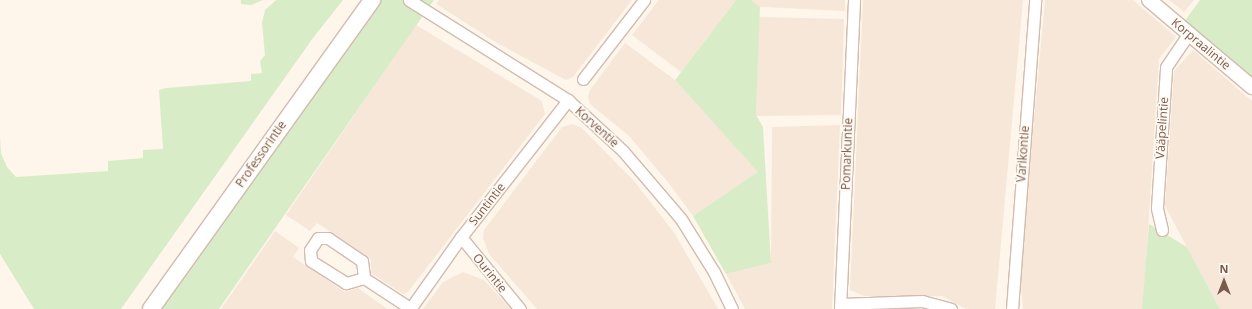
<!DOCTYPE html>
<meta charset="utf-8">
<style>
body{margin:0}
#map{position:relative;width:1252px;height:309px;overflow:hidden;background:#fef6eb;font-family:"Open Sans",sans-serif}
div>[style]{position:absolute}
.residential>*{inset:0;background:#f6e7d9}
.green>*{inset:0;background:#d8edc7}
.roads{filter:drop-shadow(1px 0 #d2bcaf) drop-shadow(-1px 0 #d2bcaf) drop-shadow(0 1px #d2bcaf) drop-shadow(0 -1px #d2bcaf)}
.minor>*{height:11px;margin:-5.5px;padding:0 5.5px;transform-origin:5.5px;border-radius:5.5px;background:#fff}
.tertiary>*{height:14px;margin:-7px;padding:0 7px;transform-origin:7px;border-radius:7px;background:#fff}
.secondary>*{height:16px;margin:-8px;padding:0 8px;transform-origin:8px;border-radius:8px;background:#fff}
span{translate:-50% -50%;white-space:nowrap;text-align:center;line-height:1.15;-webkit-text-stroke:3.5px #fffaf3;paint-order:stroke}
.street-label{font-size:12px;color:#7c5a4b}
.north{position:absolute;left:1204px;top:261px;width:40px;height:40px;-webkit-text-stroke:3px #fffaf3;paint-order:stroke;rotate:0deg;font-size:11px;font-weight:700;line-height:16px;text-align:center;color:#7c5a4b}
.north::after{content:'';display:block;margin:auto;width:14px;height:18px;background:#7c5a4b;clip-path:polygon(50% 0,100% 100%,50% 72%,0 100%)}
</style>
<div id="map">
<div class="residential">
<i style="clip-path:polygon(439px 0,632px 0,573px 77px,566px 80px,497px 43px,436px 4px)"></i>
<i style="clip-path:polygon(659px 0,736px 0,681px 72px,632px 35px)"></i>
<i style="clip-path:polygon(751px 0,845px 0,845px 11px,760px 7px)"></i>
<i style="clip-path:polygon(863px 0,1023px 0,995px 309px,966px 309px,942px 296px,864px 296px,850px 290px)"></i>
<i style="clip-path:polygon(1045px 0,1133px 0,1176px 37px,1159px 59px,1143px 309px,1023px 309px,1020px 270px)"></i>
<i style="clip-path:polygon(1169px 0,1194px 0,1184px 12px)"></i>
<i style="clip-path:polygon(759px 17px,844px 19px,841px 115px,756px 116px)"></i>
<i style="clip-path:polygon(416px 25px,542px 101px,545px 114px,408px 292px,403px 294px,371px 273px,371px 259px,317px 223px,310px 231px,286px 215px)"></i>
<i style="clip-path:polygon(625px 43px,675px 80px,759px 172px,693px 216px,667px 181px,629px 136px,590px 104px,588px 97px,590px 90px)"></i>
<i style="clip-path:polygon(1193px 50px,1252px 101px,1252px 309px,1220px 309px,1165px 206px,1174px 71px)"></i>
<i style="clip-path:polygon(572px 124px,582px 128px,635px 182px,675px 234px,718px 309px,537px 309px,489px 254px,483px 238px,484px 230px,562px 127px)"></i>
<i style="clip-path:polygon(840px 125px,832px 309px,745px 309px,726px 274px,771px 263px,772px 127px)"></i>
<i style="clip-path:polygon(275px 231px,299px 248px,293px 257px,345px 292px,358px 288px,387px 309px,221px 309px)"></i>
<i style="clip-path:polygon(463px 272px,484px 280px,511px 309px,423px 309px,443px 282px)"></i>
</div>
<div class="green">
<i style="clip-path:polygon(241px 0,263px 0,251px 5px,241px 4px)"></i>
<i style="clip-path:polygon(276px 0,343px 0,313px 38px,121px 309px,34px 309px,0 254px,0 136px,1px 153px,7px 167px,16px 177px,108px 171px,108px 161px,143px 158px,143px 150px,163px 149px,159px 90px,166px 88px,251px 81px,251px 74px,262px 73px,260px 61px,265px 55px,262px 23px,265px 10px)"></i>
<i style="clip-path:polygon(373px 0,434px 0,219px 309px,154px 309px)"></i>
<i style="clip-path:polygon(736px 0,751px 0,760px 7px,756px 115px,763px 127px,771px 263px,726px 274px,693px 216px,758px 172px,675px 80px)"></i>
<i style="clip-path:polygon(1200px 0,1252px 0,1252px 82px,1181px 26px)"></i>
<i style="clip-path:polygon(1149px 224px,1187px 247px,1220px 309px,1142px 309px)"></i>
</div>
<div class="roads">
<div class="minor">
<i style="left:409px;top:0;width:188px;rotate:32.2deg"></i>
<i style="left:568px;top:100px;width:75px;rotate:42.8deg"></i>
<i style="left:623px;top:151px;width:89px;rotate:49.5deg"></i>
<i style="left:681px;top:219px;width:62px;rotate:58.1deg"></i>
<i style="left:714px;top:272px;width:41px;rotate:64.1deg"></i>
<i style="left:583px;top:79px;width:100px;rotate:-52.3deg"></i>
<i style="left:1162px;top:230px;width:23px;rotate:-103deg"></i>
<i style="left:1157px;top:208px;width:141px;rotate:-86.3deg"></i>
<i style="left:1166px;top:67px;width:41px;rotate:-55.9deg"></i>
<i style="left:461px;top:237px;width:93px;rotate:50.7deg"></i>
<i style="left:364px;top:278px;width:19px;rotate:164deg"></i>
<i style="left:346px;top:283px;width:41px;rotate:-147.8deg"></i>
<i style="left:311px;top:261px;width:11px;rotate:-95deg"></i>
<i style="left:310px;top:250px;width:14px;rotate:-56deg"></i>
<i style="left:318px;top:238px;width:10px"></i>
<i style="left:328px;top:238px;width:41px;rotate:34.1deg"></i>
<i style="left:362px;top:261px;width:17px;rotate:83deg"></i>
<i style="left:364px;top:278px;width:55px;rotate:33.1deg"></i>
<i style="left:841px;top:304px;width:81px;rotate:-2.1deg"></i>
<i style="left:922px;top:301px;width:30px;rotate:15deg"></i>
<i style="left:410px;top:309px;width:88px;rotate:-54.7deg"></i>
<i style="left:461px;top:237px;width:174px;rotate:-52deg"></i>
<i style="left:840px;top:309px;width:309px;rotate:-87.4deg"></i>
<i style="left:1012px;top:309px;width:310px;rotate:-85.7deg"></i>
</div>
<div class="tertiary">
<i style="left:1149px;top:0;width:135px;rotate:40.2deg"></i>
</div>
<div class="secondary">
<i style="left:151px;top:309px;width:380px;rotate:-54.4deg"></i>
</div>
</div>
<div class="street-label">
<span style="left:1201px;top:44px;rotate:40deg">Korpraalintie</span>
<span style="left:597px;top:127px;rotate:42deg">Korventie</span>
<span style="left:1162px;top:128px;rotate:-86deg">Vääpelintie</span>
<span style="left:261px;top:154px;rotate:-55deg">Professorintie</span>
<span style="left:847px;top:154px;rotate:-88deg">Pomarkuntie</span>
<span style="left:1023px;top:154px;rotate:-86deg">Varikontie</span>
<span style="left:487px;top:204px;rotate:-52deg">Suntintie</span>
<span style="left:490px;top:273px;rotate:51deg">Ourintie</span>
</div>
<div class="north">N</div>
</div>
